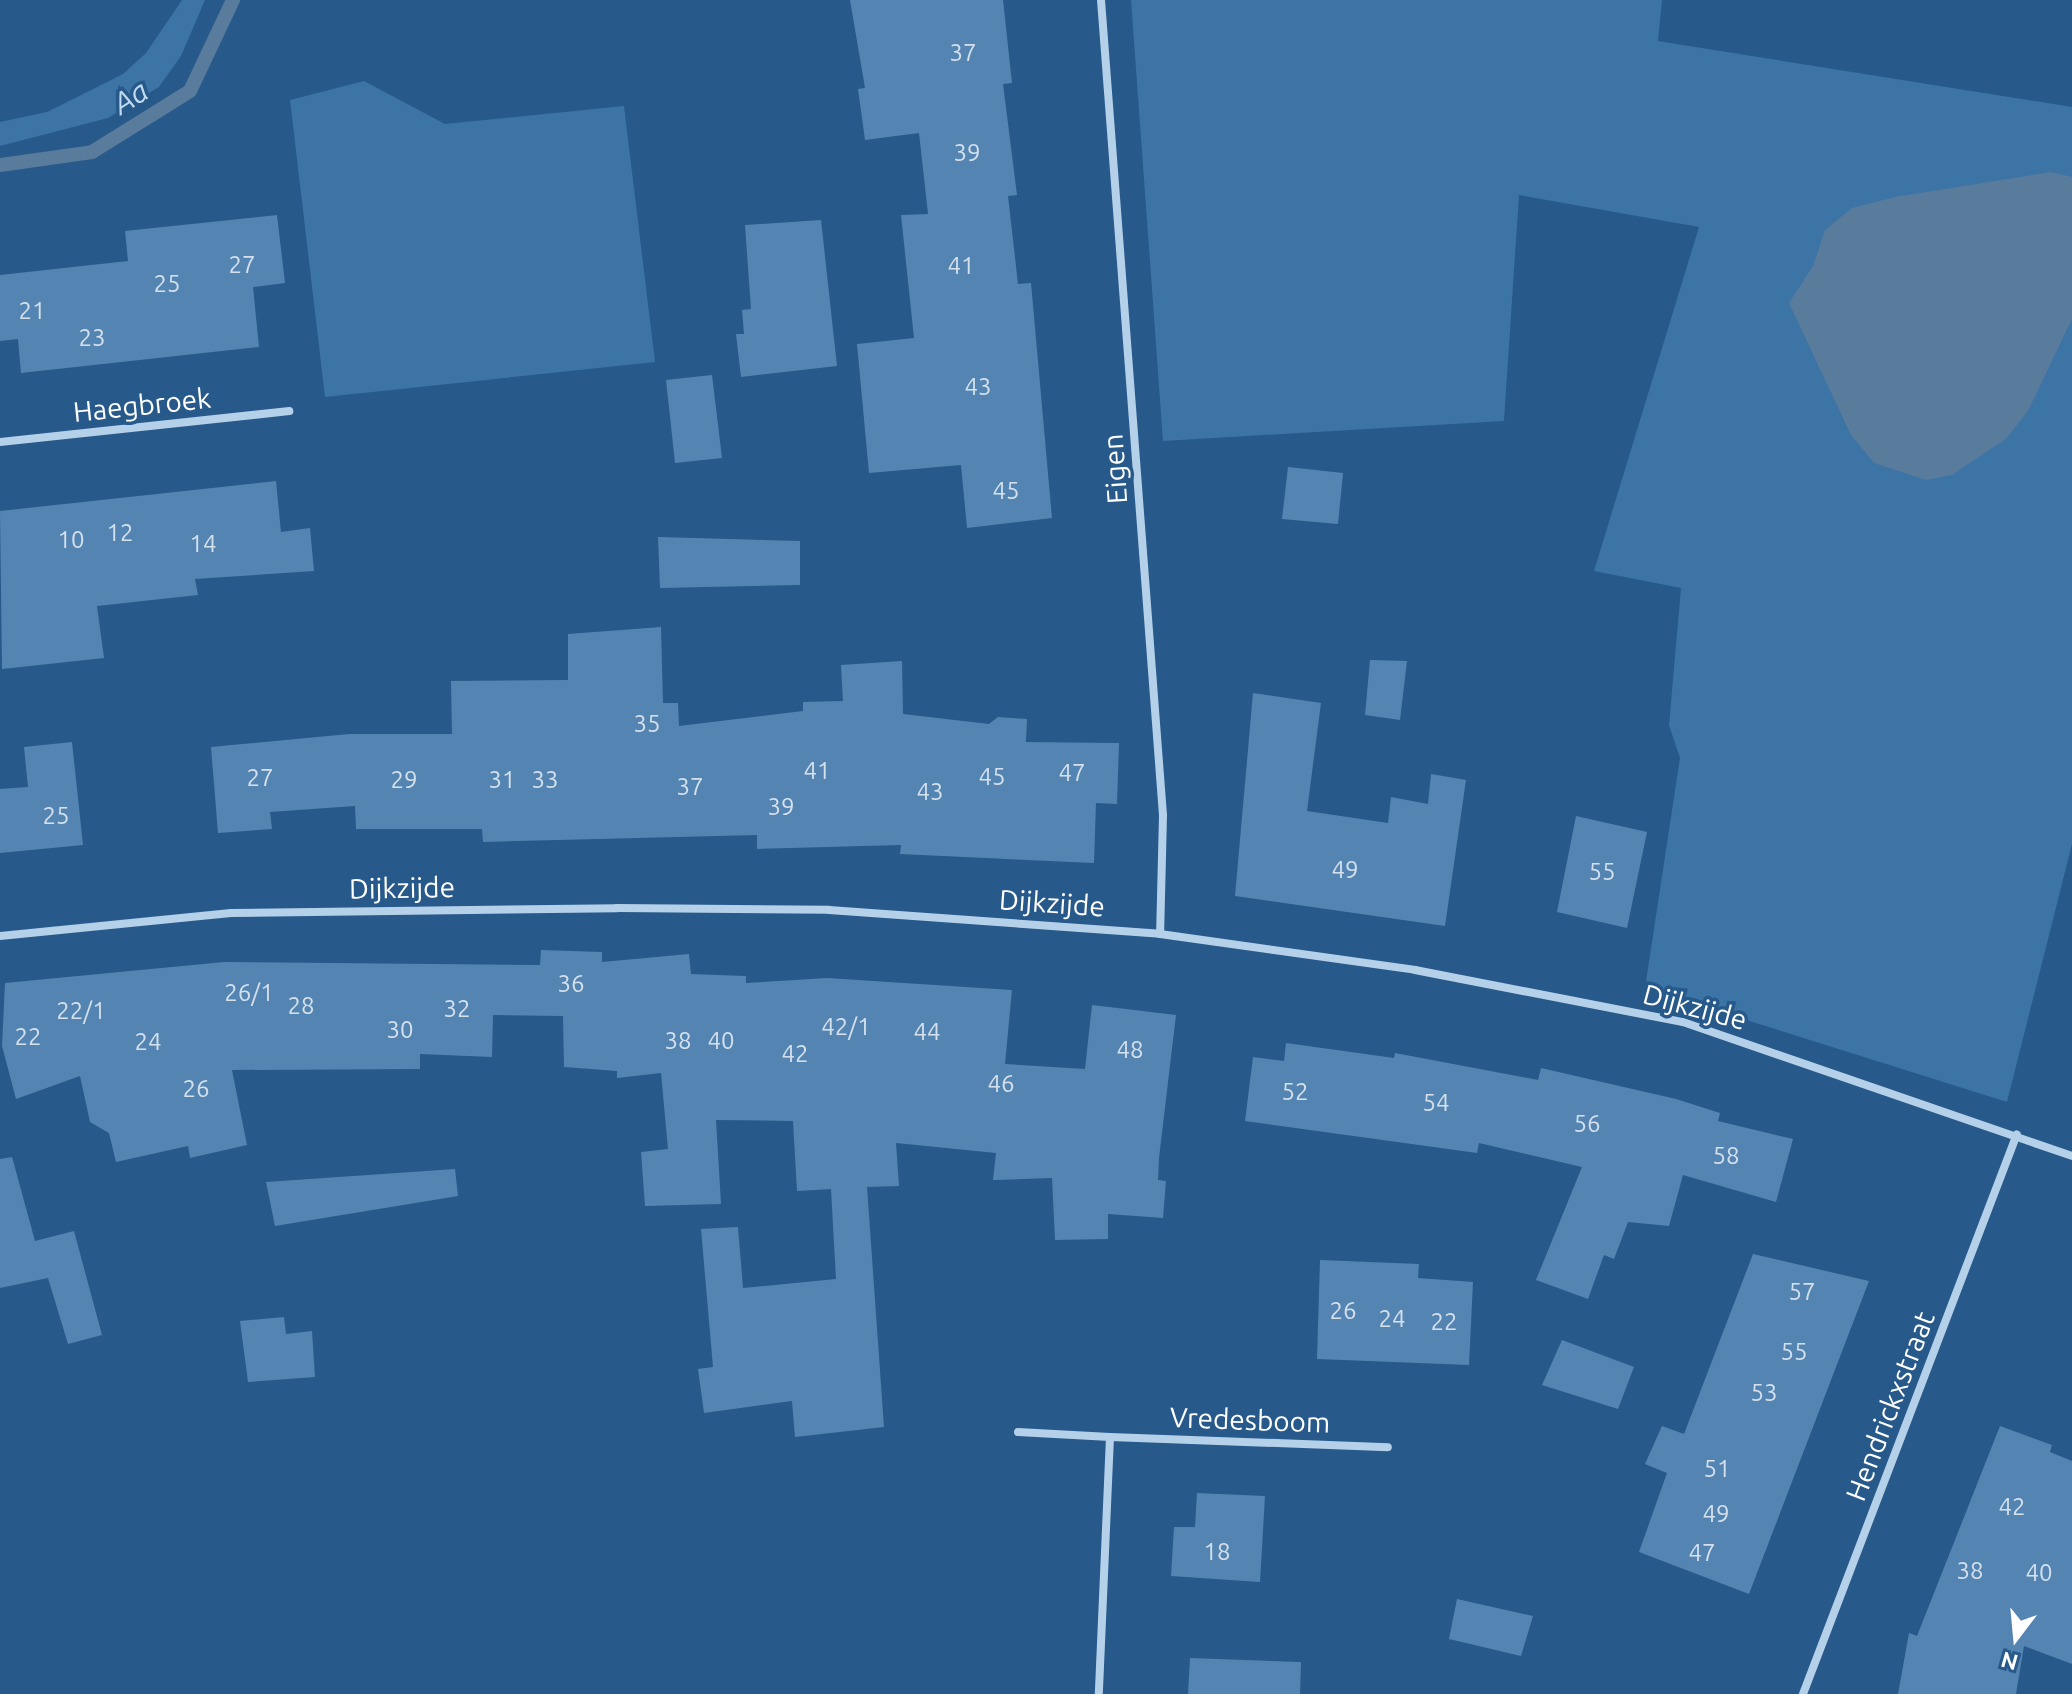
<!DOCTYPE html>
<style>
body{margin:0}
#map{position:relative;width:2072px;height:1694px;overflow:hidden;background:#27598a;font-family:Ubuntu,sans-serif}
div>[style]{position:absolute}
.green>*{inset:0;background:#3c74a6}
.water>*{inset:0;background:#597b9c}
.stream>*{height:14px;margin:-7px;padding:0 7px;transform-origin:7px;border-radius:7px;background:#597b9c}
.building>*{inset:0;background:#5485b2}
.street>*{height:8px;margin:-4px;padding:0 4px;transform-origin:4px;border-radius:4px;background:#b5d0e9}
span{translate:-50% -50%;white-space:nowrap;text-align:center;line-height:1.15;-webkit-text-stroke:7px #27598a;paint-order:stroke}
.number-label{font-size:24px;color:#d4e0ec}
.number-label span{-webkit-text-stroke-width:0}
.street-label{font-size:28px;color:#fff}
.water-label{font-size:30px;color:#c0daf0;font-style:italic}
.north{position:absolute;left:1976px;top:1598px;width:80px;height:80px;-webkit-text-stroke:6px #27598a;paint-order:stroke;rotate:196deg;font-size:22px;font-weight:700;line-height:32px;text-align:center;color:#fff}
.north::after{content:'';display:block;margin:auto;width:28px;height:36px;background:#fff;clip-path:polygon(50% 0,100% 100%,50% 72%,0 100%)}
</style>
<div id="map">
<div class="green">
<i style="clip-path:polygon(182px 0,205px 0,181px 56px,159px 87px,108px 118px,0 146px,0 122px,47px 112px,123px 74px,146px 53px)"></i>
<i style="clip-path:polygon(1131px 0,1662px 0,1658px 41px,2072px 107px,2072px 844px,2007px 1102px,1645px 988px,1680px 758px,1669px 725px,1681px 588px,1594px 571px,1699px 227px,1519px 195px,1504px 421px,1163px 441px)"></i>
<i style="clip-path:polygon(364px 81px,445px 124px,624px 106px,655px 362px,325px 397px,290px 100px)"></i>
</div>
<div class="water">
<i style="clip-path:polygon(2051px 172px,2072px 177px,2072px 319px,2028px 411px,2006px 439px,1952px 475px,1926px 480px,1874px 463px,1851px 435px,1789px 303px,1813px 266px,1825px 230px,1852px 208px,1895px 197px)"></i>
</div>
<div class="stream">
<i style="left:0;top:165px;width:93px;rotate:-8deg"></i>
<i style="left:92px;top:152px;width:115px;rotate:-31.9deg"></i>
<i style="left:190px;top:91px;width:101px;rotate:-64.7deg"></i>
</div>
<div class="building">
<i style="clip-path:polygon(850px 0,1003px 0,1012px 83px,1003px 84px,1017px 195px,1008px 196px,1018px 284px,1031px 283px,1052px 518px,967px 528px,961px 465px,869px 473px,857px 344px,914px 338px,901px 215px,928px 214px,919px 133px,865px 140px,858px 89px,865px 88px)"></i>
<i style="clip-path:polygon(277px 215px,285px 283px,253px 287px,259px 347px,21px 373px,18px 339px,0 341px,0 275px,128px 261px,125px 231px)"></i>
<i style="clip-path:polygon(821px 220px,837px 366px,741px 377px,736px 334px,744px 334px,742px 310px,751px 309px,745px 225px)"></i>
<i style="clip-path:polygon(712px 375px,722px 458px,675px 463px,666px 380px)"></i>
<i style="clip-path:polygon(1288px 467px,1343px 473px,1338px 524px,1282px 519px)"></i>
<i style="clip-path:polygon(276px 481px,281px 532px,310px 528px,314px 571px,195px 579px,198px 595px,97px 606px,104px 658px,2px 669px,0 511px)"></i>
<i style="clip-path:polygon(658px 537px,800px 541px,800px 585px,660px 588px)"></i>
<i style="clip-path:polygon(661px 627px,663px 703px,678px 703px,679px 726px,803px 711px,803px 702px,843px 701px,841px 665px,902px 661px,903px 714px,989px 724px,998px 717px,1027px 719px,1026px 742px,1119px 743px,1117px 804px,1096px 803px,1094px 863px,900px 854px,901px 845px,757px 849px,757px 835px,483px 842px,482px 829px,356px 829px,355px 806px,270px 812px,272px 829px,218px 833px,211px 747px,349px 734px,452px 734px,451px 681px,568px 680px,568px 634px)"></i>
<i style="clip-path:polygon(1370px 660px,1407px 661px,1400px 720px,1365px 715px)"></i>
<i style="clip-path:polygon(1253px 693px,1321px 703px,1307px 811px,1388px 823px,1391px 797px,1428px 804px,1431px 774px,1466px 780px,1445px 926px,1235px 896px)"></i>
<i style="clip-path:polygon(72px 742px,83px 845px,0 853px,0 789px,28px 787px,24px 747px)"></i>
<i style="clip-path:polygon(1576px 816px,1647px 832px,1627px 928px,1557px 912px)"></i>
<i style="clip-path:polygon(541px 950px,602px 952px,602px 962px,689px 954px,691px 974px,746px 976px,746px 983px,827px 978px,1012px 990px,1005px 1064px,1085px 1069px,1092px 1005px,1176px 1015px,1159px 1158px,1158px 1180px,1166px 1181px,1163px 1218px,1108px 1214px,1108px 1239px,1055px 1240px,1052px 1178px,993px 1180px,996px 1153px,896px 1143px,899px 1186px,867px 1187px,884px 1427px,795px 1437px,792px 1401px,704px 1413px,698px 1369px,713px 1367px,701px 1229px,738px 1227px,743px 1288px,836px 1279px,831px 1189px,797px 1191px,793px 1121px,716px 1120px,721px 1204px,645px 1206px,641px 1152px,668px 1149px,661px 1073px,617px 1078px,617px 1071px,564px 1067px,563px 1016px,493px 1015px,492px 1057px,420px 1054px,420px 1069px,232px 1070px,247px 1145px,190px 1158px,188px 1146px,116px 1162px,109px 1133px,90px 1122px,80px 1076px,16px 1099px,2px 1046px,5px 983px,224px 962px,540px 965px)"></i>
<i style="clip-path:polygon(1286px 1043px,1394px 1058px,1395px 1053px,1538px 1080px,1541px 1068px,1676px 1099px,1720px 1113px,1718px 1121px,1793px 1139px,1776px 1202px,1683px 1175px,1669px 1226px,1628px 1222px,1614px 1259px,1604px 1255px,1588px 1299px,1536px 1280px,1582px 1167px,1479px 1143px,1477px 1153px,1245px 1121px,1253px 1057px,1284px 1061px)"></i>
<i style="clip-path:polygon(12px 1157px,35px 1241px,74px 1231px,102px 1335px,68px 1344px,48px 1278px,0 1288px,0 1159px)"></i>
<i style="clip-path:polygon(455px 1169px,458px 1196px,275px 1226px,266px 1182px)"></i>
<i style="clip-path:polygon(1753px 1254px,1869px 1281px,1749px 1594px,1639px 1552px,1667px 1473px,1645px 1464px,1662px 1426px,1684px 1434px)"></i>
<i style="clip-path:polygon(1320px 1260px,1419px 1264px,1418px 1278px,1473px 1282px,1469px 1365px,1317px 1359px)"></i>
<i style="clip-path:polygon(284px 1317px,286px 1334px,312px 1331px,315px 1377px,248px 1382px,240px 1321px)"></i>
<i style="clip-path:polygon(1562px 1340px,1634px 1367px,1618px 1409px,1542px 1385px)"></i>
<i style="clip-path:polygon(2000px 1426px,2052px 1445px,2050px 1452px,2072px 1461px,2072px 1664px,2024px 1646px,2016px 1694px,1898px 1694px,1909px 1633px,1917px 1636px)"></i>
<i style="clip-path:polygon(1197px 1493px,1265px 1496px,1260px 1582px,1171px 1576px,1174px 1527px,1195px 1527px)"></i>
<i style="clip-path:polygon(1457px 1599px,1533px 1616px,1521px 1656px,1449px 1639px)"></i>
<i style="clip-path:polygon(1190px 1658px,1301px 1662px,1300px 1694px,1188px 1694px)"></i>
</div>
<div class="street">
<i style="left:1101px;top:0;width:817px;rotate:85.65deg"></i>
<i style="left:1163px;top:815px;width:119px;rotate:91.4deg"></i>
<i style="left:0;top:442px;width:291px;rotate:-6.1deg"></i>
<i style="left:0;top:936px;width:232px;rotate:-5.7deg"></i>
<i style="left:231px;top:913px;width:386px;rotate:-0.7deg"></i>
<i style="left:617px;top:908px;width:212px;rotate:0.5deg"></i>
<i style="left:829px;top:910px;width:332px;rotate:4.1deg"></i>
<i style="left:1160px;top:934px;width:258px;rotate:8deg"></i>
<i style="left:1415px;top:970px;width:273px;rotate:11deg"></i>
<i style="left:1683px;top:1022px;width:411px;rotate:19deg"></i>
<i style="left:1018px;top:1432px;width:92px;rotate:3.1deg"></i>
<i style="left:1110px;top:1437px;width:257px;rotate:92.5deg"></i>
<i style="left:1110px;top:1437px;width:278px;rotate:2.1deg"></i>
<i style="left:1803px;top:1694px;width:599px;rotate:-69.09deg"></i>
</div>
<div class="number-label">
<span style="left:963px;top:53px">37</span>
<span style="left:967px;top:153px">39</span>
<span style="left:242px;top:265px">27</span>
<span style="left:961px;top:266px">41</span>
<span style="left:167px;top:284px">25</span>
<span style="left:32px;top:311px">21</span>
<span style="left:92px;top:338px">23</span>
<span style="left:978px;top:387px">43</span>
<span style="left:1006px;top:491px">45</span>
<span style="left:120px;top:533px">12</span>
<span style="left:71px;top:540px">10</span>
<span style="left:203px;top:544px">14</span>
<span style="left:647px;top:724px">35</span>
<span style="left:817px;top:771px">41</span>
<span style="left:1072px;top:773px">47</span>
<span style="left:992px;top:777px">45</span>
<span style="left:260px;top:778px">27</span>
<span style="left:404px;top:780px">29</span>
<span style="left:502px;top:780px">31</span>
<span style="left:545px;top:780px">33</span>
<span style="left:690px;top:787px">37</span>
<span style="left:930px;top:792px">43</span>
<span style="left:781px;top:807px">39</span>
<span style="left:56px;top:816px">25</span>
<span style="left:1345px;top:870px">49</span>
<span style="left:1602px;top:872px">55</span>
<span style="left:571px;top:984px">36</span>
<span style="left:249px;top:993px">26/1</span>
<span style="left:301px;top:1006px">28</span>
<span style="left:457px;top:1009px">32</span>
<span style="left:81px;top:1011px">22/1</span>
<span style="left:846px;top:1027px">42/1</span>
<span style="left:400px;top:1030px">30</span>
<span style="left:927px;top:1032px">44</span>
<span style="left:28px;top:1037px">22</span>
<span style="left:678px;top:1041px">38</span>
<span style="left:721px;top:1041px">40</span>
<span style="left:148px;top:1042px">24</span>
<span style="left:1130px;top:1050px">48</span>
<span style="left:795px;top:1054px">42</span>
<span style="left:1001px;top:1084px">46</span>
<span style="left:196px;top:1089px">26</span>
<span style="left:1295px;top:1092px">52</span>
<span style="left:1436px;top:1103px">54</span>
<span style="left:1587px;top:1124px">56</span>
<span style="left:1726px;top:1156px">58</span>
<span style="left:1802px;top:1292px">57</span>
<span style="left:1343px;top:1311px">26</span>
<span style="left:1392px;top:1319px">24</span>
<span style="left:1444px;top:1322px">22</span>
<span style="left:1794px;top:1352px">55</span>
<span style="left:1764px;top:1393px">53</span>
<span style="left:1717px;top:1469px">51</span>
<span style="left:2012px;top:1507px">42</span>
<span style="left:1716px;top:1514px">49</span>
<span style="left:1217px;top:1552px">18</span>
<span style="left:1702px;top:1553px">47</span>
<span style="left:1970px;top:1571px">38</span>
<span style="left:2039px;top:1573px">40</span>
</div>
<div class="street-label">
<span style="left:142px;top:405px;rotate:-6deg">Haegbroek</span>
<span style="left:1115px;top:469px;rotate:-94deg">Eigen</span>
<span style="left:402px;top:888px;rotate:-1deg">Dijkzijde</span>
<span style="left:1052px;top:903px;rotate:4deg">Dijkzijde</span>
<span style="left:1695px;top:1007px;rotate:15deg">Dijkzijde</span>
<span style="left:1890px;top:1406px;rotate:-69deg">Hendrickxstraat</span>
<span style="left:1250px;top:1420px;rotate:2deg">Vredesboom</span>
</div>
<div class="water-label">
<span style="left:130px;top:97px;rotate:-32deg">Aa</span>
</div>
<div class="north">N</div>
</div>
